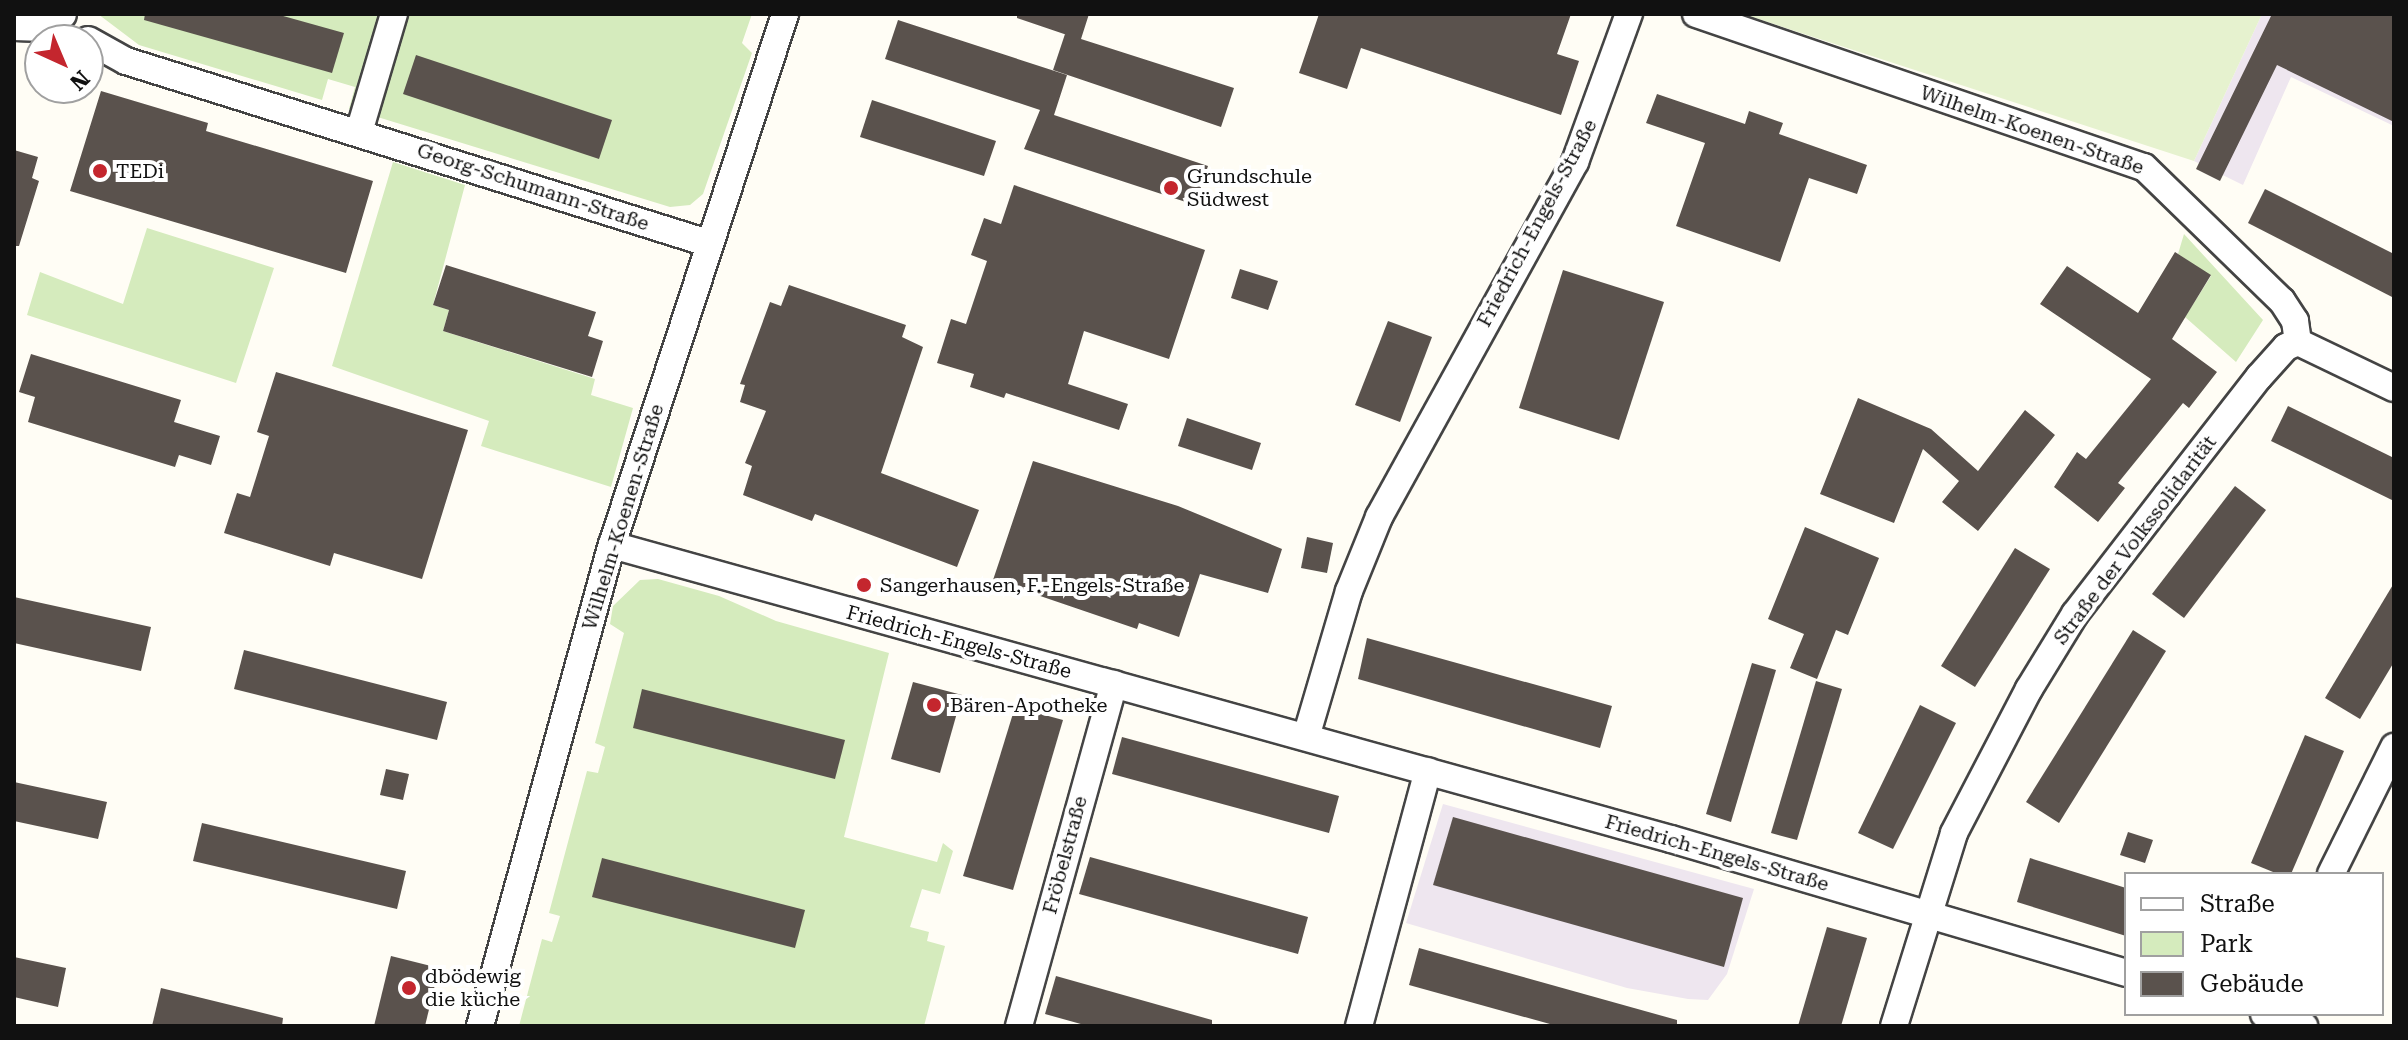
<!DOCTYPE html>
<meta charset="utf-8">
<style>
body{margin:0}
#map{position:relative;width:2408px;height:1040px;overflow:hidden;background:#fffdf5;font-family:"Roboto Serif",serif}
div>[style]{position:absolute}
.industrial>*{inset:0;background:#eee6ef}
.green>*{inset:0;background:#d5ebbd}
.pitch>*{inset:0;background:#e6f2cf}
.building>*{inset:0;background:#5a524d}
.roads{filter:drop-shadow(2px 0 #444) drop-shadow(-2px 0 #444) drop-shadow(0 2px #444) drop-shadow(0 -2px #444)}
.street>*{height:26px;margin:-13px;padding:0 13px;transform-origin:13px;border-radius:13px;background:#fff}
.dots>*{width:22px;height:22px;translate:-50% -50%;box-sizing:border-box;border:4px solid #fff;border-radius:50%}
span{translate:-50% -50%;white-space:nowrap;text-align:center;line-height:1.15;-webkit-text-stroke:8px #fff;paint-order:stroke}
.street-label{font-size:20px;color:#111}
.poi-label{font-size:20px;color:#111}
.left{translate:0 -50%;text-align:left}
.frame{position:absolute;inset:0;border:16px solid #111;pointer-events:none}
.legend{position:absolute;left:2124px;top:872px;width:260px;height:144px;box-sizing:border-box;background:#fff;border:2px solid #a0a0a0;margin:0;padding:10px 14px;list-style:none;font-size:24px;color:#111}
.legend li{display:flex;align-items:center;gap:16px;height:40px}
.legend b{width:40px;border:2px solid #a0a0a0}
.north{position:absolute;left:24px;top:24px;width:80px;height:80px;box-sizing:border-box;background:#fff;border:2px solid #a0a0a0;border-radius:50%;rotate:136deg;font-size:22px;font-weight:700;line-height:32px;text-align:center;color:#111}
.north::after{content:'';display:block;margin:auto;width:28px;height:36px;background:#c4262e;clip-path:polygon(50% 0,100% 100%,50% 72%,0 100%)}
</style>
<div id="map">
<div class="industrial">
<i style="clip-path:polygon(2262px 14px,2394px 14px,2394px 126px,2291px 77px,2243px 185px,2194px 161px)"></i>
<i style="clip-path:polygon(1443px 804px,1754px 889px,1727px 974px,1708px 1000px,1688px 999px,1627px 988px,1406px 923px)"></i>
</div>
<div class="green">
<i style="clip-path:polygon(98px 14px,381px 14px,359px 112px,349px 109px,355px 87px,328px 79px,322px 100px,139px 45px)"></i>
<i style="clip-path:polygon(400px 14px,752px 14px,742px 43px,752px 53px,703px 194px,690px 205px,670px 207px,371px 115px)"></i>
<i style="clip-path:polygon(393px 162px,465px 185px,433px 305px,449px 310px,443px 331px,595px 379px,591px 395px,633px 408px,611px 487px,481px 446px,489px 421px,332px 366px)"></i>
<i style="clip-path:polygon(147px 228px,274px 268px,236px 383px,27px 315px,40px 272px,123px 304px)"></i>
<i style="clip-path:polygon(2184px 234px,2263px 320px,2236px 362px,2185px 317px,2211px 276px,2178px 254px)"></i>
<i style="clip-path:polygon(658px 579px,719px 596px,776px 621px,889px 653px,844px 837px,937px 862px,943px 843px,953px 851px,940px 894px,922px 889px,910px 927px,929px 932px,927px 941px,945px 946px,924px 1026px,519px 1026px,542px 939px,552px 942px,560px 916px,549px 913px,587px 771px,598px 773px,605px 747px,595px 743px,624px 633px,610px 624px,613px 606px,640px 580px)"></i>
</div>
<div class="pitch">
<i style="clip-path:polygon(1743px 14px,2262px 14px,2194px 161px)"></i>
</div>
<div class="building">
<i style="clip-path:polygon(145px 14px,276px 14px,344px 33px,332px 73px,144px 20px)"></i>
<i style="clip-path:polygon(1017px 14px,1089px 14px,1081px 39px,1234px 88px,1221px 127px,1053px 70px,1065px 34px,1070px 36px,1017px 18px)"></i>
<i style="clip-path:polygon(1319px 14px,1571px 14px,1557px 54px,1579px 61px,1561px 115px,1361px 48px,1347px 89px,1299px 73px)"></i>
<i style="clip-path:polygon(2272px 14px,2394px 14px,2394px 122px,2277px 65px,2220px 181px,2196px 169px)"></i>
<i style="clip-path:polygon(898px 20px,1067px 75px,1054px 115px,1208px 166px,1195px 205px,1024px 149px,1040px 110px,885px 59px)"></i>
<i style="clip-path:polygon(416px 55px,612px 120px,599px 159px,403px 94px)"></i>
<i style="clip-path:polygon(101px 91px,208px 123px,206px 131px,373px 181px,346px 273px,70px 191px)"></i>
<i style="clip-path:polygon(1657px 94px,1745px 124px,1749px 111px,1783px 123px,1779px 134px,1867px 165px,1857px 194px,1809px 178px,1780px 262px,1676px 226px,1705px 143px,1646px 123px)"></i>
<i style="clip-path:polygon(872px 100px,996px 141px,984px 176px,860px 137px)"></i>
<i style="clip-path:polygon(14px 150px,38px 157px,32px 178px,39px 181px,19px 246px,14px 246px)"></i>
<i style="clip-path:polygon(1014px 185px,1205px 250px,1169px 359px,1084px 331px,1068px 384px,1128px 404px,1119px 430px,1006px 393px,1004px 398px,970px 387px,974px 374px,937px 363px,951px 319px,966px 324px,987px 261px,971px 255px,984px 218px,1001px 224px)"></i>
<i style="clip-path:polygon(2265px 189px,2394px 254px,2394px 298px,2248px 223px)"></i>
<i style="clip-path:polygon(2175px 252px,2211px 275px,2172px 339px,2217px 372px,2189px 408px,2183px 403px,2118px 483px,2125px 488px,2098px 522px,2054px 487px,2077px 452px,2086px 459px,2151px 379px,2040px 304px,2067px 266px,2138px 313px)"></i>
<i style="clip-path:polygon(446px 265px,596px 312px,588px 336px,603px 341px,592px 377px,443px 331px,449px 310px,433px 305px)"></i>
<i style="clip-path:polygon(1240px 269px,1278px 281px,1268px 310px,1231px 298px)"></i>
<i style="clip-path:polygon(1563px 270px,1664px 302px,1619px 440px,1519px 408px)"></i>
<i style="clip-path:polygon(789px 285px,906px 325px,902px 337px,923px 347px,881px 473px,979px 510px,957px 567px,815px 514px,812px 521px,743px 495px,752px 466px,745px 463px,766px 411px,740px 402px,745px 385px,740px 384px,770px 302px,781px 306px)"></i>
<i style="clip-path:polygon(1388px 321px,1432px 337px,1400px 422px,1355px 405px)"></i>
<i style="clip-path:polygon(31px 354px,181px 400px,174px 422px,220px 436px,211px 465px,179px 455px,175px 467px,28px 422px,35px 397px,19px 392px)"></i>
<i style="clip-path:polygon(276px 372px,468px 430px,422px 579px,334px 553px,330px 566px,224px 533px,237px 493px,250px 497px,269px 436px,257px 432px)"></i>
<i style="clip-path:polygon(1858px 398px,1931px 429px,1978px 471px,2025px 410px,2055px 435px,1978px 531px,1942px 502px,1959px 481px,1923px 449px,1894px 523px,1820px 494px)"></i>
<i style="clip-path:polygon(2288px 406px,2394px 458px,2394px 501px,2271px 441px)"></i>
<i style="clip-path:polygon(1187px 418px,1261px 443px,1252px 470px,1178px 446px)"></i>
<i style="clip-path:polygon(1033px 461px,1178px 506px,1282px 549px,1268px 593px,1200px 574px,1179px 637px,1139px 623px,1137px 629px,993px 580px)"></i>
<i style="clip-path:polygon(2235px 486px,2266px 510px,2184px 618px,2152px 594px)"></i>
<i style="clip-path:polygon(1805px 527px,1879px 558px,1848px 635px,1836px 630px,1817px 679px,1790px 668px,1804px 634px,1768px 619px)"></i>
<i style="clip-path:polygon(1307px 537px,1333px 543px,1327px 573px,1301px 568px)"></i>
<i style="clip-path:polygon(2015px 548px,2050px 569px,1975px 687px,1941px 666px)"></i>
<i style="clip-path:polygon(2394px 583px,2394px 662px,2360px 719px,2325px 698px)"></i>
<i style="clip-path:polygon(14px 597px,151px 627px,141px 671px,14px 643px)"></i>
<i style="clip-path:polygon(2133px 630px,2166px 651px,2059px 823px,2026px 802px)"></i>
<i style="clip-path:polygon(1367px 638px,1612px 706px,1600px 748px,1358px 679px)"></i>
<i style="clip-path:polygon(244px 650px,447px 702px,437px 740px,234px 689px)"></i>
<i style="clip-path:polygon(1752px 663px,1776px 670px,1731px 822px,1706px 814px)"></i>
<i style="clip-path:polygon(1816px 681px,1842px 689px,1797px 840px,1771px 833px)"></i>
<i style="clip-path:polygon(913px 682px,962px 695px,940px 773px,891px 759px)"></i>
<i style="clip-path:polygon(642px 689px,845px 740px,835px 779px,633px 728px)"></i>
<i style="clip-path:polygon(1920px 705px,1956px 723px,1893px 849px,1858px 833px)"></i>
<i style="clip-path:polygon(1015px 707px,1063px 720px,1013px 890px,963px 876px)"></i>
<i style="clip-path:polygon(2305px 735px,2344px 751px,2291px 874px,2278px 874px,2251px 863px)"></i>
<i style="clip-path:polygon(1122px 737px,1339px 796px,1329px 833px,1112px 774px)"></i>
<i style="clip-path:polygon(386px 769px,409px 774px,403px 800px,380px 795px)"></i>
<i style="clip-path:polygon(14px 782px,107px 802px,98px 839px,14px 821px)"></i>
<i style="clip-path:polygon(1453px 817px,1743px 898px,1724px 967px,1433px 885px)"></i>
<i style="clip-path:polygon(202px 823px,406px 871px,397px 909px,193px 861px)"></i>
<i style="clip-path:polygon(2128px 832px,2153px 840px,2145px 863px,2120px 855px)"></i>
<i style="clip-path:polygon(1090px 857px,1308px 917px,1298px 954px,1079px 894px)"></i>
<i style="clip-path:polygon(602px 858px,805px 910px,795px 948px,592px 897px)"></i>
<i style="clip-path:polygon(2030px 858px,2126px 888px,2126px 936px,2017px 902px)"></i>
<i style="clip-path:polygon(1827px 927px,1867px 938px,1841px 1026px,1798px 1026px)"></i>
<i style="clip-path:polygon(1419px 948px,1677px 1020px,1677px 1026px,1557px 1026px,1409px 985px)"></i>
<i style="clip-path:polygon(391px 956px,439px 968px,425px 1026px,374px 1026px)"></i>
<i style="clip-path:polygon(14px 957px,66px 968px,58px 1007px,14px 997px)"></i>
<i style="clip-path:polygon(1056px 976px,1212px 1020px,1212px 1026px,1088px 1026px,1045px 1014px)"></i>
<i style="clip-path:polygon(161px 988px,283px 1018px,282px 1026px,152px 1026px)"></i>
</div>
<div class="roads">
<div class="street">
<i style="left:1696px;top:14px;width:473px;rotate:18.9deg"></i>
<i style="left:2144px;top:167px;width:192px;rotate:44.2deg"></i>
<i style="left:2282px;top:301px;width:24px;rotate:57deg"></i>
<i style="left:2295px;top:321px;width:21px;rotate:82deg"></i>
<i style="left:14px;top:27px;width:23px;rotate:2deg"></i>
<i style="left:37px;top:28px;width:29px;rotate:-27deg"></i>
<i style="left:88px;top:40px;width:43px;rotate:28.9deg"></i>
<i style="left:126px;top:61px;width:610px;rotate:17.37deg"></i>
<i style="left:359px;top:132px;width:123px;rotate:-73.5deg"></i>
<i style="left:2298px;top:342px;width:106px;rotate:25.6deg"></i>
<i style="left:612px;top:545px;width:1099px;rotate:15.52deg"></i>
<i style="left:1671px;top:839px;width:474px;rotate:16.4deg"></i>
<i style="left:1306px;top:737px;width:152px;rotate:-73.6deg"></i>
<i style="left:1349px;top:591px;width:80px;rotate:-67.9deg"></i>
<i style="left:1379px;top:517px;width:406px;rotate:-61.1deg"></i>
<i style="left:1575px;top:162px;width:158px;rotate:-70deg"></i>
<i style="left:2331px;top:874px;width:142px;rotate:-63.6deg"></i>
<i style="left:2264px;top:1014px;width:42px;rotate:16.7deg"></i>
<i style="left:480px;top:1026px;width:499px;rotate:-74.7deg"></i>
<i style="left:612px;top:545px;width:558px;rotate:-71.95deg"></i>
<i style="left:1019px;top:1026px;width:355px;rotate:-74.5deg"></i>
<i style="left:1359px;top:1026px;width:264px;rotate:-74.9deg"></i>
<i style="left:1894px;top:1026px;width:202px;rotate:-72.7deg"></i>
<i style="left:1954px;top:833px;width:162px;rotate:-62.5deg"></i>
<i style="left:2029px;top:689px;width:88px;rotate:-58.5deg"></i>
<i style="left:2075px;top:614px;width:150px;rotate:-52.3deg"></i>
<i style="left:2167px;top:495px;width:150px;rotate:-52.1deg"></i>
<i style="left:2259px;top:377px;width:40px;rotate:-48deg"></i>
<i style="left:2286px;top:347px;width:13px;rotate:-23deg"></i>
</div>
</div>
<div class="dots">
<i style="left:100px;top:171px;background:#c4262e"></i>
<i style="left:1171px;top:188px;background:#c4262e"></i>
<i style="left:864px;top:585px;background:#c4262e"></i>
<i style="left:934px;top:705px;background:#c4262e"></i>
<i style="left:409px;top:988px;background:#c4262e"></i>
</div>
<div class="street-label">
<span style="left:2032px;top:130px;rotate:19deg">Wilhelm-Koenen-Straße</span>
<span style="left:533px;top:187px;rotate:18deg">Georg-Schumann-Straße</span>
<span style="left:1537px;top:223px;rotate:-62deg">Friedrich-Engels-Straße</span>
<span style="left:623px;top:517px;rotate:-73deg">Wilhelm-Koenen-Straße</span>
<span style="left:2135px;top:540px;rotate:-53deg">Straße der Volkssolidarität</span>
<span style="left:959px;top:642px;rotate:15deg">Friedrich-Engels-Straße</span>
<span style="left:1717px;top:853px;rotate:16deg">Friedrich-Engels-Straße</span>
<span style="left:1065px;top:855px;rotate:-75deg">Fröbelstraße</span>
</div>
<div class="poi-label">
<span class="left" style="left:116px;top:171px">TEDi</span>
<span class="left" style="left:1187px;top:188px">Grundschule<br>Südwest</span>
<span class="left" style="left:880px;top:585px">Sangerhausen, F.-Engels-Straße</span>
<span class="left" style="left:950px;top:705px">Bären-Apotheke</span>
<span class="left" style="left:425px;top:988px">dbödewig<br>die küche</span>
</div>
<div class="frame"></div>
<ul class="legend">
<li><b style="height:10px;background:#fff"></b>Straße</li>
<li><b style="height:22px;background:#d5ebbd"></b>Park</li>
<li><b style="height:22px;background:#5a524d"></b>Gebäude</li>
</ul>
<div class="north">N</div>
</div>
